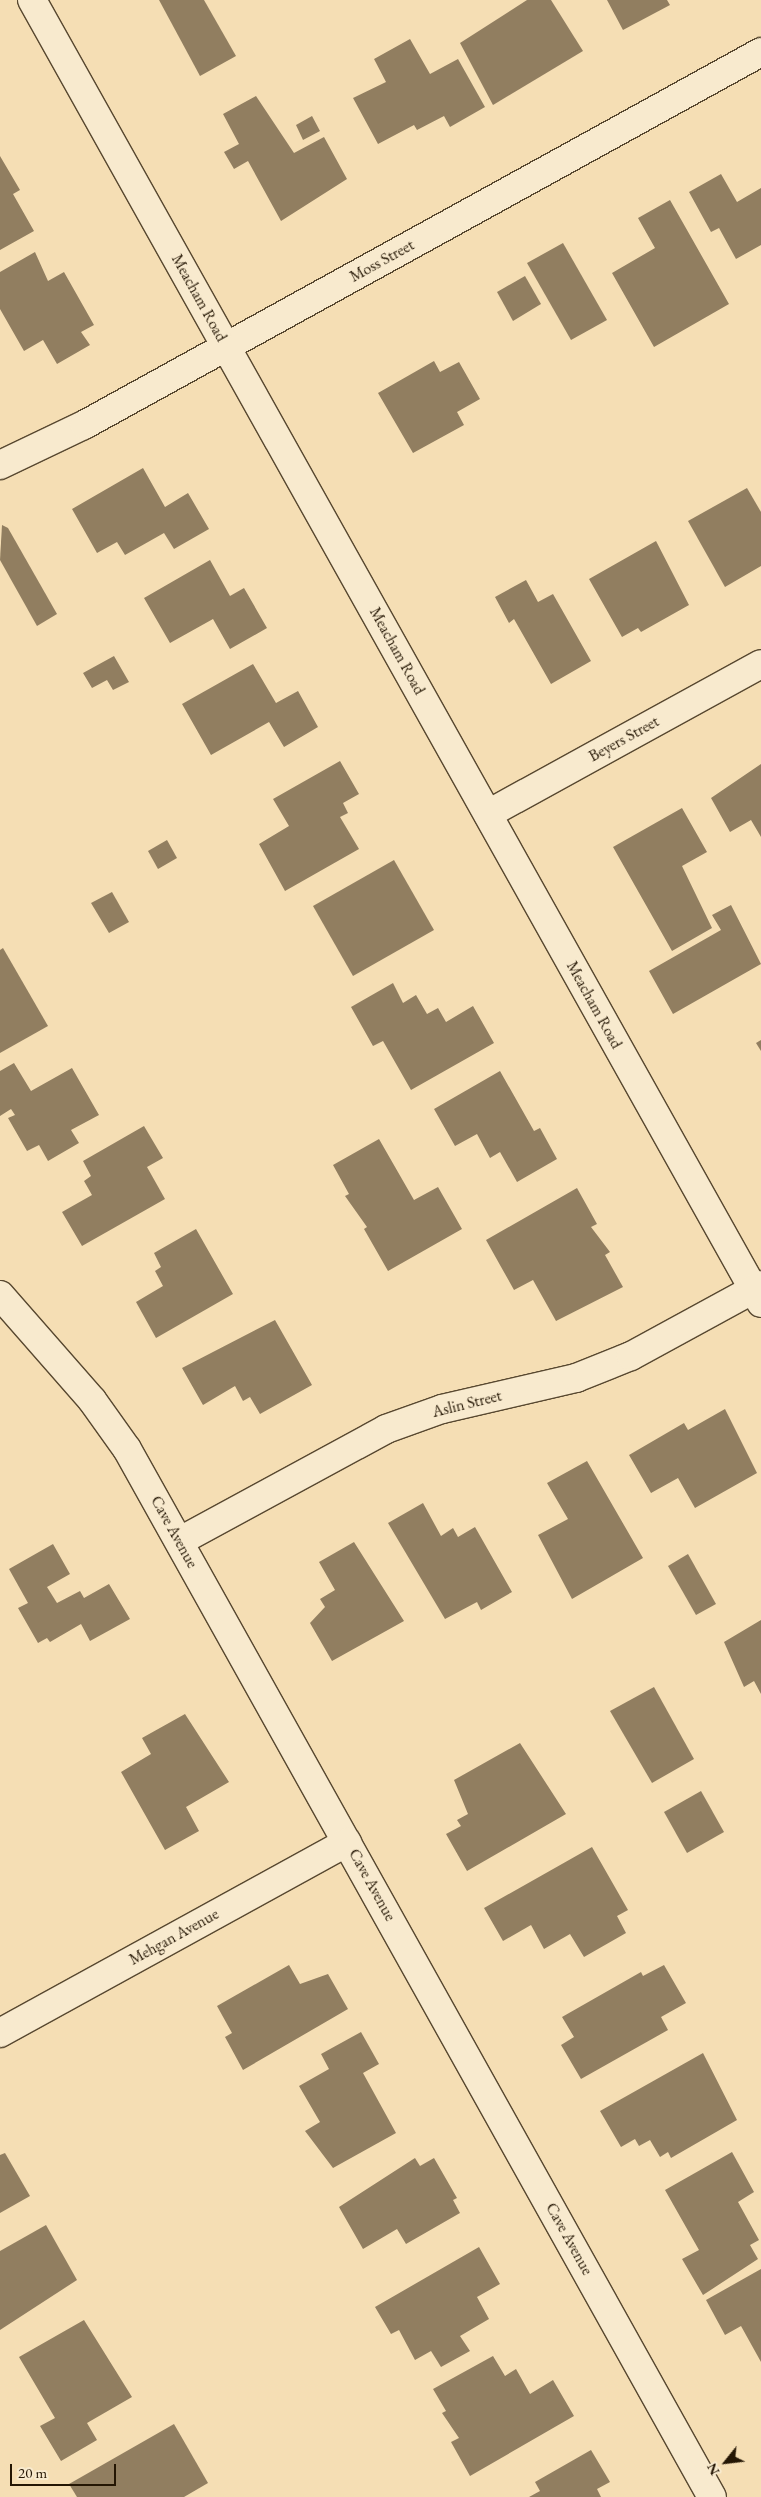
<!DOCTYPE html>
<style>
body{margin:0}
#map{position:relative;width:761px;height:2497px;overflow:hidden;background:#f5deb4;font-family:"EB Garamond",serif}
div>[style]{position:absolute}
.building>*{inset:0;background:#917e60}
.roads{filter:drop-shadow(1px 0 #584830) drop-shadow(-1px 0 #584830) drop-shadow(0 1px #584830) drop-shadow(0 -1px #584830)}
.minor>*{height:28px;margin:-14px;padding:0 14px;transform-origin:14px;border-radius:14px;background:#f8eace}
span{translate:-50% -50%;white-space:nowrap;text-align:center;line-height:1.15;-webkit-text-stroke:4.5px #f8eace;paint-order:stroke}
.street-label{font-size:16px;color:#241604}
.north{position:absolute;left:701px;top:2437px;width:50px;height:50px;-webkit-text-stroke:4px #f8eace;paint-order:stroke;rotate:241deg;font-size:14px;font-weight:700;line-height:20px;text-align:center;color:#241604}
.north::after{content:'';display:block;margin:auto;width:18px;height:22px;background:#241604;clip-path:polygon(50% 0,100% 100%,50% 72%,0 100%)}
.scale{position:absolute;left:10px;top:2464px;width:106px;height:22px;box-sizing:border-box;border:2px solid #241604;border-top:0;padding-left:6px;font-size:15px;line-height:18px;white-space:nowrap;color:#241604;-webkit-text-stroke:4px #f8eace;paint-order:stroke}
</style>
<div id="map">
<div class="building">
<i style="clip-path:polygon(159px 0,204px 0,236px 56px,200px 76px)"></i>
<i style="clip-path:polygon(527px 0,551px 0,583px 51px,493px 105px,460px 43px)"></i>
<i style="clip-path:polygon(607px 0,667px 0,670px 5px,623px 30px)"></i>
<i style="clip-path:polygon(410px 39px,430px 74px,458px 59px,485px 107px,450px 127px,444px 116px,417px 130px,414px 125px,378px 144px,353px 98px,386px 82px,374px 59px)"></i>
<i style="clip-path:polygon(256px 96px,294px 153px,324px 137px,347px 179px,281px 221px,248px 161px,234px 169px,224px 152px,239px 144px,223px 114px)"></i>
<i style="clip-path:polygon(312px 116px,320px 131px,303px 140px,296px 125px)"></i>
<i style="clip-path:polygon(0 156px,20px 190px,13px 194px,34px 231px,0 250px)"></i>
<i style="clip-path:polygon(721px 174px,737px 202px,761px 188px,761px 245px,736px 259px,719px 228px,711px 232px,689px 192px)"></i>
<i style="clip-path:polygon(670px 200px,729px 304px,654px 347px,612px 273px,655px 248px,638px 218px)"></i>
<i style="clip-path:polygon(563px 243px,607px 320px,571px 340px,527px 263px)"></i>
<i style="clip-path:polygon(35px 252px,48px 281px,64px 272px,94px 325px,81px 332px,90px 345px,57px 364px,43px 340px,24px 351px,0 309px,0 272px)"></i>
<i style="clip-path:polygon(525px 276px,541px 304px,513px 321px,497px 292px)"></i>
<i style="clip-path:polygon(434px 361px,440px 372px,459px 362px,480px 399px,457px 412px,464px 425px,413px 453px,378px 393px)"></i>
<i style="clip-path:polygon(143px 468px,165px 507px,188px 493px,209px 529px,174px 549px,164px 533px,125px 555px,117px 542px,97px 553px,72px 509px)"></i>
<i style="clip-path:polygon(747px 488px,761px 512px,761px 566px,725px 587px,688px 521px)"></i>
<i style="clip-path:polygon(2px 525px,8px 528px,57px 614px,37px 626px,0 560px)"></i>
<i style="clip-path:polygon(656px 541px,689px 605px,641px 632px,638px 628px,622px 637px,589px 579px)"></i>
<i style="clip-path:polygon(210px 560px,230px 596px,244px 588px,267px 628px,230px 649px,213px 619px,170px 643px,144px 598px)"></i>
<i style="clip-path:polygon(526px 580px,538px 602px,553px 594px,591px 661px,551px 684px,514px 619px,509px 623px,495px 597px)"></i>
<i style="clip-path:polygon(114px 656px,129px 682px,113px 690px,107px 680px,92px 688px,83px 673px)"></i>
<i style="clip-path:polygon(253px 664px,276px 703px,298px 691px,318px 727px,284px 747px,269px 722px,211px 755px,182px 704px)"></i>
<i style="clip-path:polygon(340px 761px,359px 794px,343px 803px,348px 813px,340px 817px,359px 849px,285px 891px,259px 844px,289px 826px,273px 799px)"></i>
<i style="clip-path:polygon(761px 764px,761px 837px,751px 820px,730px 832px,711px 798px)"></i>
<i style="clip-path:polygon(682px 808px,707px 852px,682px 866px,712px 928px,672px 951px,613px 847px)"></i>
<i style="clip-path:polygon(167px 840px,177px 858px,158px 869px,148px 851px)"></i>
<i style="clip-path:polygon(394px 860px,434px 930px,353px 976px,313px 906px)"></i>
<i style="clip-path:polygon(112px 892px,129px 922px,109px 933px,91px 903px)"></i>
<i style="clip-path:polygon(731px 905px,761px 964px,673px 1014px,649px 971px,721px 930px,712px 915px)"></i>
<i style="clip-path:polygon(3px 948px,48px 1026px,0 1053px,0 950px)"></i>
<i style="clip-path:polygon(393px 983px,403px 1003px,416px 995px,427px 1014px,438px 1008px,446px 1022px,473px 1006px,494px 1043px,411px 1090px,383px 1041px,373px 1046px,351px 1007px)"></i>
<i style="clip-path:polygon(761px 1040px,761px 1051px,756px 1043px)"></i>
<i style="clip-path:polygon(14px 1063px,31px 1091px,72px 1068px,99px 1115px,71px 1130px,79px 1143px,48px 1161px,39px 1145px,27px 1151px,8px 1118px,15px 1115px,11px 1109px,0 1116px,0 1071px)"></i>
<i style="clip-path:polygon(500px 1071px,534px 1131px,540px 1128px,557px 1159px,517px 1182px,500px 1152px,490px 1158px,477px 1134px,455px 1146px,434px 1109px)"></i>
<i style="clip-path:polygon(144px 1126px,163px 1158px,147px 1167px,165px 1199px,82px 1246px,62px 1212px,92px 1195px,84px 1181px,91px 1176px,83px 1161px)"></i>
<i style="clip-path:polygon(379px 1139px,414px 1200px,438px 1187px,462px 1229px,388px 1271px,364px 1229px,367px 1227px,345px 1196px,349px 1194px,333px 1165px)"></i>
<i style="clip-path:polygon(577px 1188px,597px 1224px,591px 1227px,610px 1252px,605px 1255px,623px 1287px,556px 1321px,533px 1280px,514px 1290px,486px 1240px)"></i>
<i style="clip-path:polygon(196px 1229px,233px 1294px,156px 1338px,136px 1302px,163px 1286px,155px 1271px,161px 1267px,154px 1253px)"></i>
<i style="clip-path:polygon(275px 1320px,312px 1385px,260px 1414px,250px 1397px,243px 1401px,235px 1386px,203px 1405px,182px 1368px)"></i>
<i style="clip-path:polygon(725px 1409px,757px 1473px,695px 1508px,678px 1478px,651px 1493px,629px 1455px,684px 1423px,688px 1430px)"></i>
<i style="clip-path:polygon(587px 1461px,643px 1558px,572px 1599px,538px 1535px,568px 1519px,547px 1483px)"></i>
<i style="clip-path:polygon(423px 1503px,441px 1536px,453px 1528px,458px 1537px,475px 1527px,512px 1592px,481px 1610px,477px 1602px,445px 1619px,388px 1523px)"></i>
<i style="clip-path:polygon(354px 1542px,404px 1621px,332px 1661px,310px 1623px,325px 1607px,320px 1599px,335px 1590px,319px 1562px)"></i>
<i style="clip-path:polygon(53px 1544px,70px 1574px,47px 1587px,57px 1603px,80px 1591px,84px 1598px,109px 1584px,130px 1619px,90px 1641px,81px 1624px,50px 1642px,47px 1638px,38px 1643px,18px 1608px,28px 1603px,9px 1569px)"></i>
<i style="clip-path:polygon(688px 1554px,716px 1604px,696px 1615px,668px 1566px)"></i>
<i style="clip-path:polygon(761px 1620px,761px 1694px,754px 1681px,744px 1687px,724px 1642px)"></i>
<i style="clip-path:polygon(654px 1687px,694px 1759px,652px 1783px,610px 1711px)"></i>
<i style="clip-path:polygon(185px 1714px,229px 1782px,186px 1807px,199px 1831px,165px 1850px,121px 1772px,151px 1754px,142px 1738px)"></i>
<i style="clip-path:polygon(520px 1743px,566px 1814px,467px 1871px,446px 1834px,461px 1826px,457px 1820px,468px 1814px,454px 1780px)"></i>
<i style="clip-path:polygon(701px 1791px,724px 1832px,687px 1853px,664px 1812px)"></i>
<i style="clip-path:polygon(592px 1847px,628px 1910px,617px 1916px,626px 1933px,584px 1957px,570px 1934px,544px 1949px,531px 1925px,503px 1941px,484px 1908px)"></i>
<i style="clip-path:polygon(289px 1965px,300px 1984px,328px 1974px,348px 2009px,243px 2070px,225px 2037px,232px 2033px,217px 2006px)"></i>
<i style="clip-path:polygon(664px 1965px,686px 2003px,661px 2017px,668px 2030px,581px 2079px,561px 2045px,574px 2037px,562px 2017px,641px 1972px,643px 1976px)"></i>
<i style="clip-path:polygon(361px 2032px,379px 2064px,363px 2073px,396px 2133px,333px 2168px,305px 2131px,320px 2122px,299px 2086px,329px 2069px,321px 2054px)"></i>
<i style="clip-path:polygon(703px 2053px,737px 2120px,671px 2158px,668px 2152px,660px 2157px,650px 2140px,639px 2146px,635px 2139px,621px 2147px,600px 2111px)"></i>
<i style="clip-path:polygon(732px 2152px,754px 2192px,738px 2202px,759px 2240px,750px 2245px,758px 2259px,703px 2295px,682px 2259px,699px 2250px,665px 2190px)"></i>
<i style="clip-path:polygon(5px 2153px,30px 2196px,0 2213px,0 2155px)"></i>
<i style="clip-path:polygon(415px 2158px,420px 2166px,434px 2158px,457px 2198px,453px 2200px,460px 2213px,406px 2244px,397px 2229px,363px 2249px,339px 2207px)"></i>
<i style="clip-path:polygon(46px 2225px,77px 2280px,0 2330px,0 2251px)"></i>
<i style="clip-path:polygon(479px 2247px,500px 2284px,477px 2297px,489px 2319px,460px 2336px,470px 2351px,441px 2367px,431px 2351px,415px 2360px,399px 2330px,391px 2334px,375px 2307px)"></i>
<i style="clip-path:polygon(761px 2269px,761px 2362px,741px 2326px,725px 2335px,706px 2300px)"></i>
<i style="clip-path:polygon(84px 2320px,132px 2397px,87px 2423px,97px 2440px,61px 2461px,40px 2426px,55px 2418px,19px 2357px)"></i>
<i style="clip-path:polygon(493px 2356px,505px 2376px,516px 2369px,530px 2394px,553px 2380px,574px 2416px,470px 2476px,451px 2442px,459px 2438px,442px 2413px,446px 2411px,433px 2389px)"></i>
<i style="clip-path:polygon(174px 2424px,208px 2483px,184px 2497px,77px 2497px,69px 2484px)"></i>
<i style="clip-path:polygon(591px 2450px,610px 2482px,597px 2489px,601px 2497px,529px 2497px,540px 2491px,535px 2482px)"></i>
</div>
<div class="roads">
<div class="minor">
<i style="left:32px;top:0;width:1493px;rotate:60.77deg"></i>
<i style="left:0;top:465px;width:93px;rotate:-25.5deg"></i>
<i style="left:84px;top:425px;width:773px;rotate:-28.85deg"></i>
<i style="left:488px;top:814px;width:311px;rotate:-28.8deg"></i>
<i style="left:0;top:1295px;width:140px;rotate:48.8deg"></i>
<i style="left:92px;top:1400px;width:60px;rotate:54.5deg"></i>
<i style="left:127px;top:1449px;width:1200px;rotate:60.83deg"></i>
<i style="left:180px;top:1541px;width:234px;rotate:-28.5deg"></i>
<i style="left:386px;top:1429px;width:59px;rotate:-19.7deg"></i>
<i style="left:442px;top:1409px;width:138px;rotate:-13deg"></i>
<i style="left:576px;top:1378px;width:59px;rotate:-21.8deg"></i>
<i style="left:631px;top:1356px;width:148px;rotate:-28.6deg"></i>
<i style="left:0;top:2033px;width:396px;rotate:-28.8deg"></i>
</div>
</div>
<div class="street-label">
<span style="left:382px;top:261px;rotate:-29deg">Moss Street</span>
<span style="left:199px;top:298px;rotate:61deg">Meacham Road</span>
<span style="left:397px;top:651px;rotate:61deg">Meacham Road</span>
<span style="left:624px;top:739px;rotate:-29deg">Beyers Street</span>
<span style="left:594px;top:1005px;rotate:61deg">Meacham Road</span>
<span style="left:467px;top:1404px;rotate:-14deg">Aslin Street</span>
<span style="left:174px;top:1532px;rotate:61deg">Cave Avenue</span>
<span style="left:372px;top:1885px;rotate:61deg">Cave Avenue</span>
<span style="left:174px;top:1937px;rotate:-29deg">Mehgan Avenue</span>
<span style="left:569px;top:2239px;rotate:61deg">Cave Avenue</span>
</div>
<div class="north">N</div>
<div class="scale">20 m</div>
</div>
